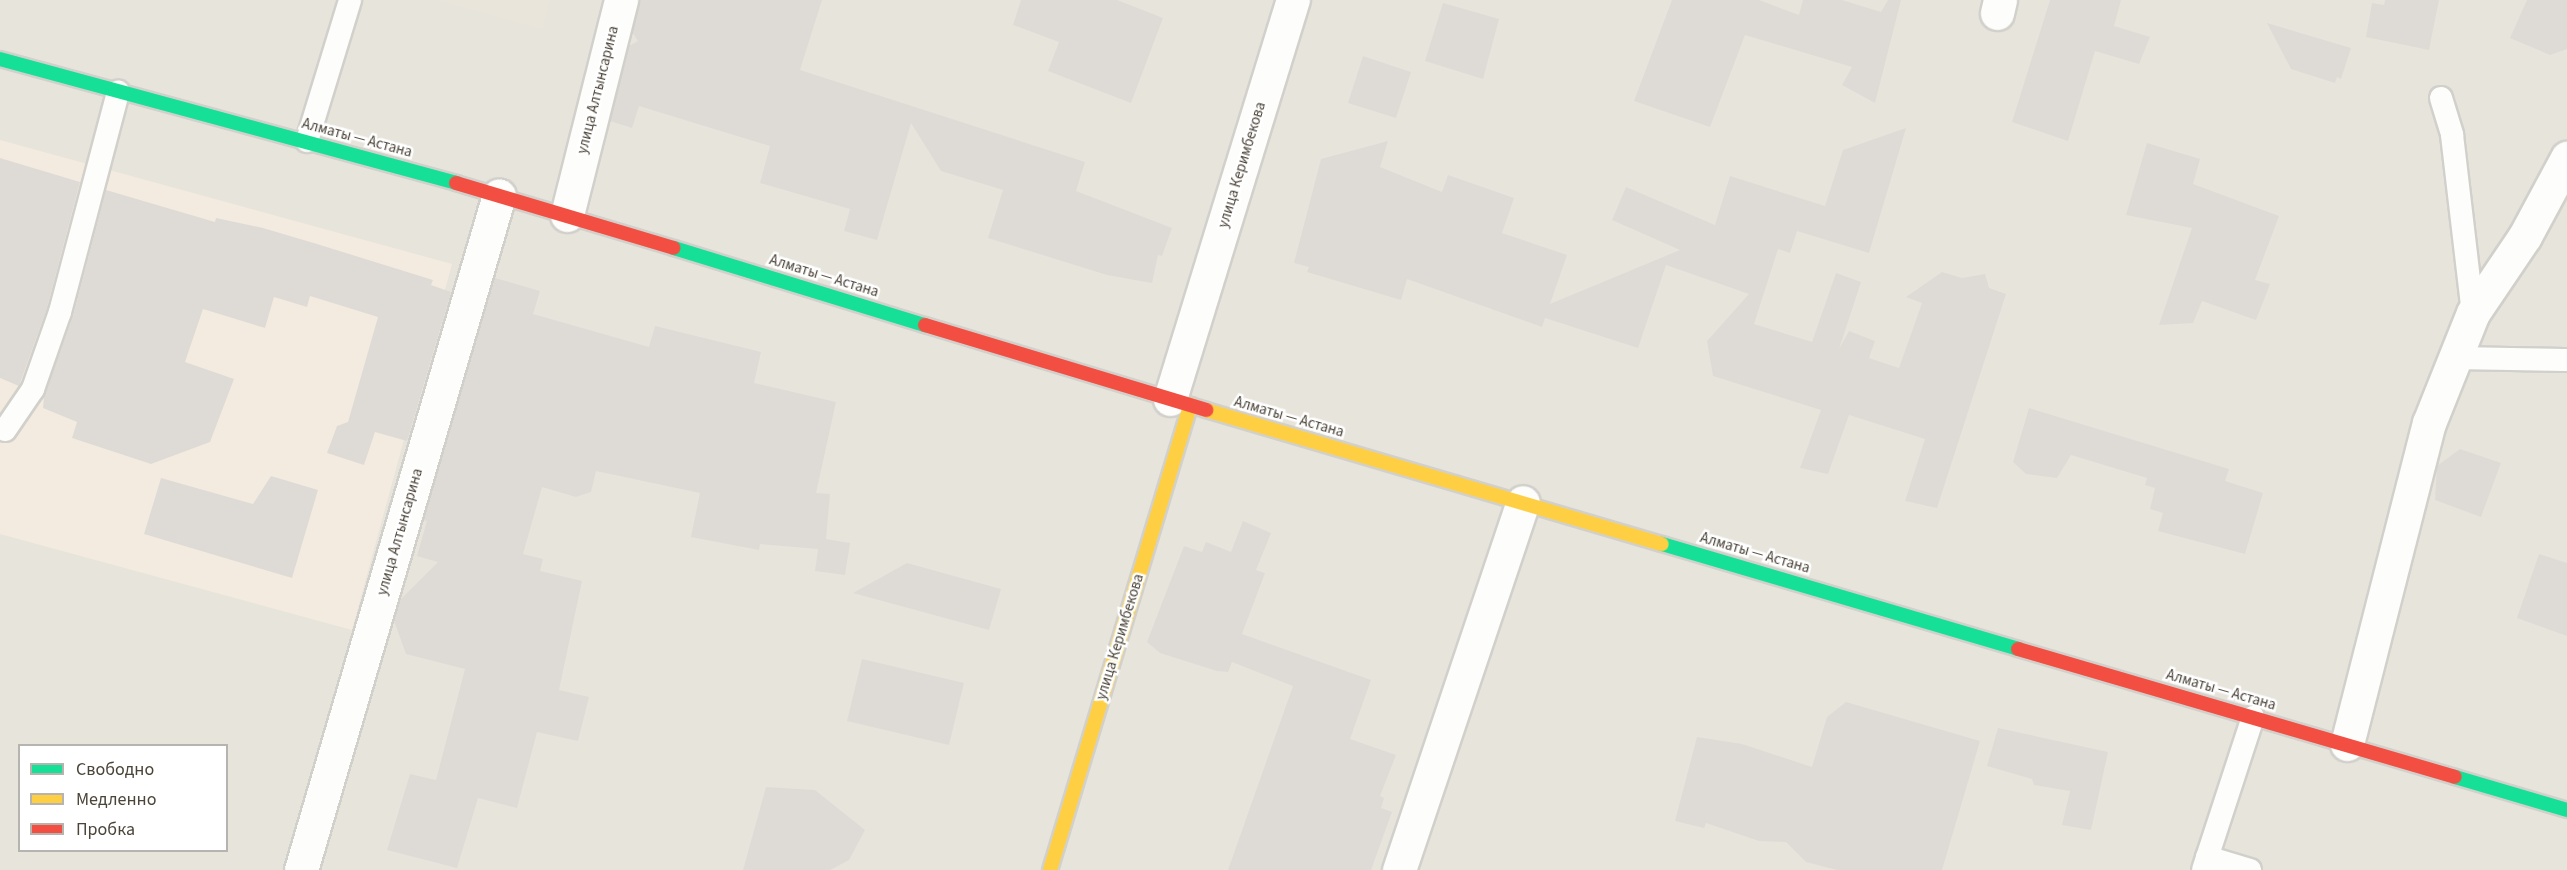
<!DOCTYPE html>
<meta charset="utf-8">
<style>
body{margin:0}
#map{position:relative;width:2567px;height:870px;overflow:hidden;background:#f4f2ee;font-family:"Source Sans 3",sans-serif}
div>[style]{position:absolute}
.residential>*{inset:0;background:#e7e4dc}
.commercial>*{inset:0;background:#f3ebdf}
.education>*{inset:0;background:#eae5da}
.building>*{inset:0;background:#dedbd6}
.roads{filter:drop-shadow(2px 0 #d2d0cb) drop-shadow(-2px 0 #d2d0cb) drop-shadow(0 2px #d2d0cb) drop-shadow(0 -2px #d2d0cb)}
.lane>*{height:22px;margin:-11px;padding:0 11px;transform-origin:11px;border-radius:11px;background:#fdfdfc}
.street>*{height:33px;margin:-16.5px;padding:0 16.5px;transform-origin:16.5px;border-radius:16.5px;background:#fdfdfc}
.fast>*{height:14px;margin:-7px;padding:0 7px;transform-origin:7px;border-radius:7px;background:#16e098}
.slow>*{height:14px;margin:-7px;padding:0 7px;transform-origin:7px;border-radius:7px;background:#ffcf43}
.jam>*{height:14px;margin:-7px;padding:0 7px;transform-origin:7px;border-radius:7px;background:#f24e42}
span{translate:-50% -50%;white-space:nowrap;text-align:center;line-height:1.15;-webkit-text-stroke:5px #fff;paint-order:stroke}
.street-label{font-size:15px;color:#4b4439}
.legend{position:absolute;left:18px;top:744px;width:210px;height:108px;box-sizing:border-box;background:#fff;border:2px solid #b7b4b0;margin:0;padding:8px 10px;list-style:none;font-size:18px;color:#4b4439}
.legend li{display:flex;align-items:center;gap:12px;height:30px}
.legend b{width:30px;border:2px solid #b7b4b0}
</style>
<div id="map">
<div class="residential">
<i style="clip-path:polygon(evenodd,0 0,2567px 0,2567px 870px,0 870px,0 0,20px 746px,226px 746px,226px 850px,20px 850px,20px 746px)"></i>
</div>
<div class="commercial">
<i style="clip-path:polygon(0 140px,452px 264px,352px 630px,0 534px)"></i>
</div>
<div class="education">
<i style="clip-path:polygon(438px 0,550px 0,542px 29px)"></i>
</div>
<div class="building">
<i style="clip-path:polygon(639px 0,822px 0,800px 70px,1085px 162px,1076px 191px,1172px 228px,1162px 256px,1158px 255px,1152px 283px,1107px 275px,988px 238px,1003px 190px,941px 171px,911px 123px,877px 240px,844px 231px,850px 209px,760px 183px,770px 146px,639px 106px,632px 128px,610px 121px,629px 46px,638px 41px,632px 32px)"></i>
<i style="clip-path:polygon(1021px 0,1117px 0,1163px 18px,1131px 103px,1048px 71px,1059px 42px,1013px 25px)"></i>
<i style="clip-path:polygon(1672px 0,1759px 0,1799px 15px,1803px 0,1842px 0,1881px 12px,1888px 0,1901px 0,1875px 103px,1842px 85px,1852px 67px,1745px 35px,1710px 127px,1634px 101px)"></i>
<i style="clip-path:polygon(2050px 0,2121px 0,2114px 26px,2150px 37px,2139px 64px,2095px 51px,2068px 141px,2012px 122px)"></i>
<i style="clip-path:polygon(2385px 0,2439px 0,2429px 50px,2366px 37px,2372px 3px,2384px 5px)"></i>
<i style="clip-path:polygon(2527px 0,2567px 0,2567px 49px,2550px 55px,2510px 38px)"></i>
<i style="clip-path:polygon(1443px 3px,1499px 19px,1483px 79px,1425px 61px)"></i>
<i style="clip-path:polygon(2267px 23px,2351px 48px,2341px 79px,2337px 77px,2335px 83px,2291px 69px)"></i>
<i style="clip-path:polygon(1363px 56px,1411px 72px,1396px 118px,1348px 103px)"></i>
<i style="clip-path:polygon(1906px 128px,1869px 253px,1797px 231px,1790px 253px,1778px 249px,1754px 324px,1812px 342px,1836px 273px,1861px 282px,1839px 349px,1849px 331px,1875px 341px,1869px 358px,1899px 368px,1922px 303px,1906px 297px,1942px 272px,1962px 278px,1985px 274px,1989px 288px,2006px 294px,1937px 508px,1905px 501px,1925px 439px,1849px 415px,1828px 474px,1800px 468px,1821px 410px,1713px 376px,1707px 341px,1749px 294px,1666px 265px,1638px 348px,1545px 318px,1542px 327px,1407px 279px,1401px 300px,1307px 272px,1309px 267px,1294px 263px,1321px 159px,1388px 141px,1380px 167px,1442px 192px,1448px 175px,1514px 198px,1502px 233px,1567px 255px,1550px 304px,1680px 250px,1612px 220px,1626px 187px,1715px 225px,1730px 176px,1825px 206px,1843px 150px)"></i>
<i style="clip-path:polygon(2147px 143px,2200px 159px,2193px 184px,2279px 216px,2255px 280px,2270px 284px,2256px 320px,2202px 301px,2193px 323px,2159px 325px,2192px 228px,2126px 215px)"></i>
<i style="clip-path:polygon(0 158px,80px 182px,47px 308px,19px 386px,0 378px)"></i>
<i style="clip-path:polygon(106px 190px,215px 222px,216px 218px,263px 228px,317px 244px,433px 280px,431px 285px,451px 292px,407px 441px,375px 432px,364px 465px,327px 453px,337px 426px,348px 422px,378px 317px,310px 296px,307px 307px,274px 297px,265px 328px,203px 309px,185px 362px,234px 379px,210px 442px,151px 464px,72px 438px,77px 422px,43px 408px,44px 397px,73px 316px)"></i>
<i style="clip-path:polygon(495px 278px,540px 291px,533px 314px,649px 347px,655px 326px,761px 352px,754px 383px,836px 402px,816px 493px,830px 494px,826px 539px,850px 543px,845px 575px,815px 571px,818px 549px,760px 544px,759px 550px,691px 537px,700px 493px,596px 471px,591px 492px,576px 497px,542px 487px,523px 554px,543px 559px,540px 571px,582px 581px,559px 690px,589px 697px,578px 741px,537px 732px,517px 808px,478px 798px,457px 868px,387px 850px,410px 774px,436px 780px,465px 669px,406px 654px,394px 621px,399px 601px,438px 562px,417px 556px,427px 521px,423px 520px)"></i>
<i style="clip-path:polygon(2029px 408px,2229px 469px,2225px 481px,2263px 493px,2245px 554px,2158px 531px,2163px 513px,2150px 509px,2155px 488px,2145px 485px,2147px 478px,2071px 455px,2057px 478px,2026px 474px,2013px 462px)"></i>
<i style="clip-path:polygon(2460px 449px,2501px 463px,2481px 517px,2435px 500px,2437px 466px)"></i>
<i style="clip-path:polygon(271px 476px,318px 490px,292px 578px,144px 534px,161px 478px,253px 504px)"></i>
<i style="clip-path:polygon(1243px 521px,1271px 533px,1256px 570px,1265px 573px,1242px 634px,1371px 680px,1350px 739px,1396px 755px,1380px 796px,1384px 798px,1381px 808px,1392px 812px,1371px 870px,1228px 870px,1293px 686px,1232px 662px,1228px 672px,1217px 671px,1160px 653px,1147px 642px,1184px 546px,1202px 552px,1206px 542px,1231px 552px)"></i>
<i style="clip-path:polygon(2539px 554px,2567px 563px,2567px 636px,2517px 618px)"></i>
<i style="clip-path:polygon(907px 563px,1001px 589px,989px 630px,853px 593px)"></i>
<i style="clip-path:polygon(862px 659px,964px 683px,949px 745px,847px 721px)"></i>
<i style="clip-path:polygon(1846px 702px,1980px 741px,1942px 870px,1837px 870px,1806px 862px,1786px 842px,1759px 841px,1706px 823px,1704px 828px,1675px 821px,1697px 737px,1742px 744px,1812px 767px,1827px 717px)"></i>
<i style="clip-path:polygon(1998px 728px,2108px 752px,2091px 830px,2062px 825px,2070px 791px,2034px 785px,2032px 779px,1987px 766px)"></i>
<i style="clip-path:polygon(766px 787px,815px 790px,865px 830px,849px 860px,830px 870px,743px 870px)"></i>
</div>
<div class="roads">
<div class="lane">
<i style="left:2441px;top:98px;width:39px;rotate:73deg"></i>
<i style="left:2452px;top:135px;width:179px;rotate:83.3deg"></i>
<i style="left:307px;top:141px;width:147px;rotate:-73deg"></i>
<i style="left:2454px;top:358px;width:113px;rotate:1deg"></i>
<i style="left:5px;top:430px;width:50px;rotate:-55.7deg"></i>
<i style="left:33px;top:389px;width:82px;rotate:-70.7deg"></i>
<i style="left:60px;top:312px;width:228px;rotate:-75.2deg"></i>
<i style="left:2207px;top:857px;width:45px;rotate:16.8deg"></i>
<i style="left:2203px;top:870px;width:161px;rotate:-71.9deg"></i>
</div>
<div class="street">
<i style="left:1997px;top:13px;width:13px;rotate:-77deg"></i>
<i style="left:567px;top:215px;width:222px;rotate:-75.9deg"></i>
<i style="left:1170px;top:399px;width:418px;rotate:-72.9deg"></i>
<i style="left:2347px;top:744px;width:331px;rotate:-75.7deg"></i>
<i style="left:2429px;top:423px;width:118px;rotate:-68.2deg"></i>
<i style="left:2473px;top:313px;width:93px;rotate:-56deg"></i>
<i style="left:2525px;top:236px;width:89px;rotate:-61.7deg"></i>
<i style="left:301px;top:870px;width:703px;rotate:-73.65deg"></i>
<i style="left:1399px;top:870px;width:388px;rotate:-71.4deg"></i>
</div>
<div class="fast">
<i style="left:0;top:59px;width:473px;rotate:15.2deg"></i>
<i style="left:674px;top:248px;width:263px;rotate:17.1deg"></i>
<i style="left:1662px;top:544px;width:371px;rotate:16.4deg"></i>
<i style="left:2455px;top:777px;width:117px;rotate:16.4deg"></i>
</div>
<div class="slow">
<i style="left:1206px;top:410px;width:475px;rotate:16.4deg"></i>
<i style="left:1050px;top:870px;width:486px;rotate:-73.2deg"></i>
</div>
<div class="jam">
<i style="left:456px;top:183px;width:227px;rotate:16.6deg"></i>
<i style="left:925px;top:325px;width:294px;rotate:16.8deg"></i>
<i style="left:2018px;top:649px;width:455px;rotate:16.3deg"></i>
</div>
</div>
<div class="street-label">
<span style="left:598px;top:90px;rotate:-76deg">улица Алтынсарина</span>
<span style="left:357px;top:138px;rotate:15deg">Алматы — Астана</span>
<span style="left:1242px;top:165px;rotate:-73deg">улица Керимбекова</span>
<span style="left:824px;top:276px;rotate:17deg">Алматы — Астана</span>
<span style="left:1289px;top:417px;rotate:16deg">Алматы — Астана</span>
<span style="left:400px;top:532px;rotate:-74deg">улица Алтынсарина</span>
<span style="left:1755px;top:553px;rotate:16deg">Алматы — Астана</span>
<span style="left:1120px;top:637px;rotate:-73deg">улица Керимбекова</span>
<span style="left:2221px;top:690px;rotate:16deg">Алматы — Астана</span>
</div>
<ul class="legend">
<li><b style="height:8px;background:#16e098"></b>Свободно</li>
<li><b style="height:8px;background:#ffcf43"></b>Медленно</li>
<li><b style="height:8px;background:#f24e42"></b>Пробка</li>
</ul>
</div>
